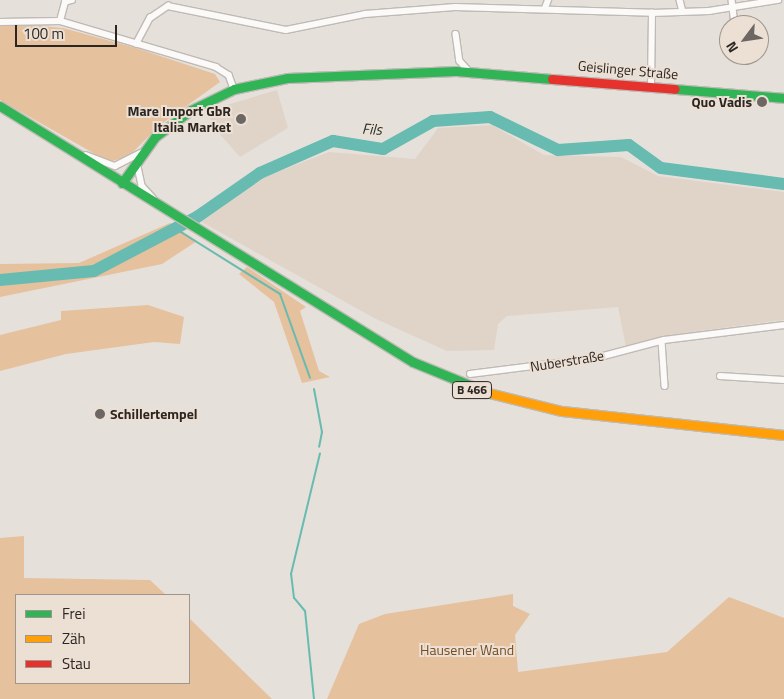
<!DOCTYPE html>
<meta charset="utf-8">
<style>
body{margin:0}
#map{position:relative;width:784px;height:699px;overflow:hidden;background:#e6e0da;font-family:"Titillium Web",sans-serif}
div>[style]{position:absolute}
.built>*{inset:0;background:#e0d4c9}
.green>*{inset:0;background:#e5c19e}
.stream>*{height:2px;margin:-1px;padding:0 1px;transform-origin:1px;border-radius:1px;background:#67bbb0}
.river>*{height:12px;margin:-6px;padding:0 6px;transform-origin:6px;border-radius:6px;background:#67bbb0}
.roads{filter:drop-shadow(1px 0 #bfbab5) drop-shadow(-1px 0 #bfbab5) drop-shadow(0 1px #bfbab5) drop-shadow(0 -1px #bfbab5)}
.street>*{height:5.5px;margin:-2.75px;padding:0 2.75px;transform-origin:2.75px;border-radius:2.75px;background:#fbfaf9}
.fast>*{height:9px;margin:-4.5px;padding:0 4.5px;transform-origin:4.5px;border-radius:4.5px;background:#30b455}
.slow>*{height:9px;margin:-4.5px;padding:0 4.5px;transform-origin:4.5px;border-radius:4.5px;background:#ff9f0a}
.jam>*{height:9px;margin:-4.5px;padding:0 4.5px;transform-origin:4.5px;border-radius:4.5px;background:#e5322d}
.dots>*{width:14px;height:14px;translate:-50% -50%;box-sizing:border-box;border:2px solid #ecdfd4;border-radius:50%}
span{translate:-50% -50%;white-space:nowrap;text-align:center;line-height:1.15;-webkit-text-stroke:4px #ecdfd4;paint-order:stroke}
.shield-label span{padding:1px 4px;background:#ecdfd4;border:1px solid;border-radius:4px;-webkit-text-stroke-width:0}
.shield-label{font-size:12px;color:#2b2622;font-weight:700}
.street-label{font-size:14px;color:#2b2622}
.poi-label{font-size:14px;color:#2b2622;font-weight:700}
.right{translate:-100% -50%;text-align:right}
.left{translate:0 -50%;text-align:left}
.park-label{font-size:14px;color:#774c21}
.water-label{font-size:15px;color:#192e2b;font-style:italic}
.legend{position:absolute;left:15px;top:594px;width:175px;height:90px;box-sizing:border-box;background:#ecdfd4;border:1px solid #9f958d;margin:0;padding:6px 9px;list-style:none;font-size:15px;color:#2b2622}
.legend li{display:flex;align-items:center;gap:10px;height:25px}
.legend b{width:25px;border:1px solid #9f958d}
.north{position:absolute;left:719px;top:15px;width:50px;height:50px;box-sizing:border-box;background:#ecdfd4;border:1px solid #9f958d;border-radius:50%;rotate:239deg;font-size:14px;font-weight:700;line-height:20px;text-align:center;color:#2b2622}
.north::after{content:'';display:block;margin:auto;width:18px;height:22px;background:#6c6762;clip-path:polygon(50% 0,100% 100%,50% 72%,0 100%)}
.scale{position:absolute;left:15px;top:25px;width:102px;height:22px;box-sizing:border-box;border:2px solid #2b2622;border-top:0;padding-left:6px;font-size:15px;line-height:18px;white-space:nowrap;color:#2b2622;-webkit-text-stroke:4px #ecdfd4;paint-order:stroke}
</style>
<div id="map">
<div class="built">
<i style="clip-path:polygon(277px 90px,288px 128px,240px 157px,211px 124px,210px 110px)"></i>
<i style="clip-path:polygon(492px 125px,544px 155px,621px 157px,658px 176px,784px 192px,784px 320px,699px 331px,626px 347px,618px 307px,507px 316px,498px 324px,494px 350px,447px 351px,376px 319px,198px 220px,254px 181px,329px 152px,415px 159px,438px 128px)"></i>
</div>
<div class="green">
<i style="clip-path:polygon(19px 24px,63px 28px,136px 48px,215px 74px,220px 82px,160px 125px,129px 156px,109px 162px,0 100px,0 25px)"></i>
<i style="clip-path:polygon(170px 223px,197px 241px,162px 264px,0 297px,0 264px,79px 263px)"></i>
<i style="clip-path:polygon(247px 267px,306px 307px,300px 311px,319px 371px,330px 377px,302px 383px,274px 302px,239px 274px)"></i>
<i style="clip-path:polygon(148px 305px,184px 317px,180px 344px,154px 342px,66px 354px,0 371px,0 335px,61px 320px,61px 311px)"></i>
<i style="clip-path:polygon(24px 536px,24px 578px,150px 580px,166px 595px,16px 595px,16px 683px,189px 683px,189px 618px,272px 699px,0 699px,0 538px)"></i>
<i style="clip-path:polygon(513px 594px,513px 606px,530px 614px,515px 635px,518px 672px,667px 652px,729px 597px,784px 618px,784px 699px,327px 699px,359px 624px,385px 614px)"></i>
</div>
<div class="stream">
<i style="left:176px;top:229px;width:123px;rotate:32deg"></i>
<i style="left:280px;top:294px;width:89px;rotate:70.3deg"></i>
<i style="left:314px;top:389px;width:44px;rotate:79.5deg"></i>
<i style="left:322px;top:432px;width:15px;rotate:101deg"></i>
<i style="left:314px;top:699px;width:88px;rotate:-95.8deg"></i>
<i style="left:305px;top:611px;width:17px;rotate:-130deg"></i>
<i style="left:294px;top:598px;width:24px;rotate:-97deg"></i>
<i style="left:291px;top:574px;width:124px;rotate:-76.5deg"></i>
</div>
<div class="river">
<i style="left:0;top:280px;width:94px;rotate:-5.5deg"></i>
<i style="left:94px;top:271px;width:116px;rotate:-27.7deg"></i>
<i style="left:197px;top:217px;width:77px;rotate:-34.9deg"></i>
<i style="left:260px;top:173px;width:80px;rotate:-23.7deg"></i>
<i style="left:333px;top:141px;width:51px;rotate:9.1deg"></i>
<i style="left:383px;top:149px;width:57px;rotate:-29.2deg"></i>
<i style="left:433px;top:121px;width:57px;rotate:-4deg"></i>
<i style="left:490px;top:117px;width:76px;rotate:25.9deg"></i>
<i style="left:558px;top:150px;width:71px;rotate:-4deg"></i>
<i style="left:629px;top:145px;width:39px;rotate:36deg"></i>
<i style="left:661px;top:168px;width:124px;rotate:7.4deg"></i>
</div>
<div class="roads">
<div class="street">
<i style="left:680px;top:0;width:12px;rotate:76deg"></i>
<i style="left:732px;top:0;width:25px;rotate:83deg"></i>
<i style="left:545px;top:8px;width:9px;rotate:-69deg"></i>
<i style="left:60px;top:21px;width:20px;rotate:-75deg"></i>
<i style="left:65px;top:2px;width:7px;rotate:-16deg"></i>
<i style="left:0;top:22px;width:60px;rotate:-1deg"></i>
<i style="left:60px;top:21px;width:163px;rotate:16.4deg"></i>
<i style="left:216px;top:67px;width:15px;rotate:32deg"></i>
<i style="left:229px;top:75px;width:15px;rotate:70deg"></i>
<i style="left:456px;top:34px;width:27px;rotate:82deg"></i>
<i style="left:460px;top:61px;width:13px;rotate:48deg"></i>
<i style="left:136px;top:44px;width:30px;rotate:-62deg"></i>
<i style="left:150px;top:18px;width:22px;rotate:-34deg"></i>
<i style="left:168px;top:6px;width:120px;rotate:11.5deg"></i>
<i style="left:286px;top:30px;width:81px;rotate:-11.4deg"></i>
<i style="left:365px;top:14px;width:90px;rotate:-4.4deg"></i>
<i style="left:455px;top:7px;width:197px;rotate:1.7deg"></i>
<i style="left:652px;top:13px;width:57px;rotate:-2deg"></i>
<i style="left:709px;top:11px;width:70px;rotate:-9.1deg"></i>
<i style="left:651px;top:85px;width:72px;rotate:-89.2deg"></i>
<i style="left:86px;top:155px;width:31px;rotate:21deg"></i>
<i style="left:115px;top:166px;width:29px;rotate:-27deg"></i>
<i style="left:137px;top:162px;width:25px;rotate:78deg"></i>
<i style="left:142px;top:186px;width:16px;rotate:47deg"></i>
<i style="left:662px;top:341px;width:45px;rotate:86.2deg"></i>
<i style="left:470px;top:374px;width:127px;rotate:-7.2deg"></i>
<i style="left:596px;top:358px;width:70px;rotate:-14.8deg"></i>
<i style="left:664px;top:340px;width:121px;rotate:-7.1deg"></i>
<i style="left:720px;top:376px;width:64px;rotate:3.6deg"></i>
</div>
<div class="fast">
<i style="left:675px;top:89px;width:109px;rotate:4.7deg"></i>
<i style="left:0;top:106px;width:486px;rotate:31.8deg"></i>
<i style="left:413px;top:362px;width:82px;rotate:22.2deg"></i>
<i style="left:122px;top:183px;width:57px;rotate:-54.3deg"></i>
<i style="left:155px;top:137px;width:45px;rotate:-36.9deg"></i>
<i style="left:191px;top:110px;width:48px;rotate:-26deg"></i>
<i style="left:234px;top:89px;width:54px;rotate:-11.7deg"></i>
<i style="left:287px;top:78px;width:169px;rotate:-2.4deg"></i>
<i style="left:456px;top:71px;width:96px;rotate:4.8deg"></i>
</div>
<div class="slow">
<i style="left:489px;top:393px;width:75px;rotate:13.9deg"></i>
<i style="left:562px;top:411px;width:223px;rotate:6.2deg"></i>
</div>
<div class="jam">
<i style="left:552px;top:79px;width:123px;rotate:4.6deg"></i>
</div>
</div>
<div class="dots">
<i style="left:762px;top:102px;background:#6c6762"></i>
<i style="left:241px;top:119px;background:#6c6762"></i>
<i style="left:100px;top:414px;background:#6c6762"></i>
</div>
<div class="shield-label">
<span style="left:472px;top:390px">B 466</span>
</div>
<div class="street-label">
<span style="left:628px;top:70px;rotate:5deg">Geislinger Straße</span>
<span style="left:567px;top:361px;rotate:-9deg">Nuberstraße</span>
</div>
<div class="poi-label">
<span class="right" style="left:752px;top:102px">Quo Vadis</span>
<span class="right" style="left:231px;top:119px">Mare Import GbR<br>Italia Market</span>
<span class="left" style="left:110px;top:414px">Schillertempel</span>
</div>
<div class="park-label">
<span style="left:467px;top:650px">Hausener Wand</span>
</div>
<div class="water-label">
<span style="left:372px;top:129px;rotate:3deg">Fils</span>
</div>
<ul class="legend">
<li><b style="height:6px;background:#30b455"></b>Frei</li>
<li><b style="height:6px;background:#ff9f0a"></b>Zäh</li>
<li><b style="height:6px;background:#e5322d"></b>Stau</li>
</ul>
<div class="north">N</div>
<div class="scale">100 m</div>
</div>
